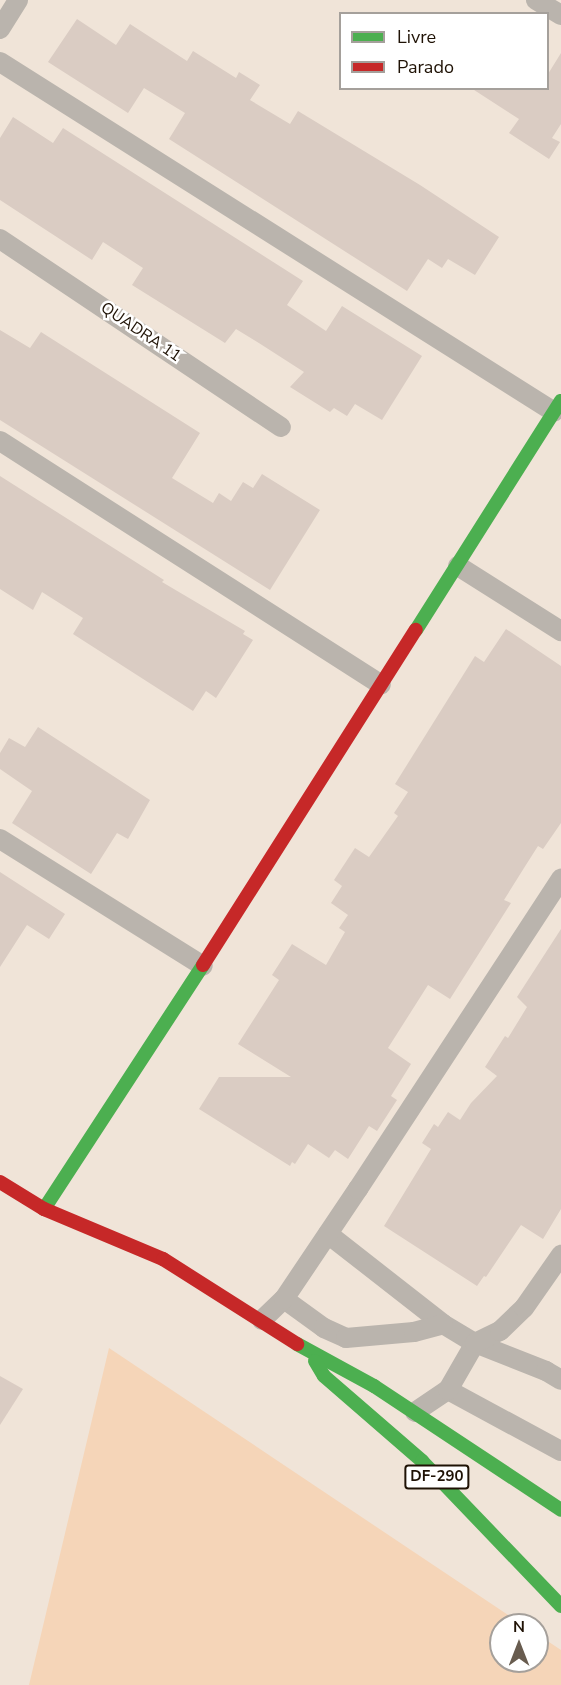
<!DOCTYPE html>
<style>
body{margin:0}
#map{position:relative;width:561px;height:1685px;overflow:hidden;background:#f0e4d8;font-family:"Nunito Sans",sans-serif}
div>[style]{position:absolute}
.green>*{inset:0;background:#f5d5b8}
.building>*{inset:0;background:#daccc3}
.street>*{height:20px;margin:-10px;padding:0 10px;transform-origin:10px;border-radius:10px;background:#bab4ad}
.fast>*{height:14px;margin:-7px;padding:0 7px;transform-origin:7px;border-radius:7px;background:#4caf50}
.jam>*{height:14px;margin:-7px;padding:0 7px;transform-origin:7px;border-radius:7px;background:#c62828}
span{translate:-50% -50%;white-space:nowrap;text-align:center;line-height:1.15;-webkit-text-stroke:5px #fff;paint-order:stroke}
.shield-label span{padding:2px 4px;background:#fff;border:2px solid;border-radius:4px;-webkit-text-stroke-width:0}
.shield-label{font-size:15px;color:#1f1205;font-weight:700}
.street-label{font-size:16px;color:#1f1205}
.legend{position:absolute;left:339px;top:12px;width:210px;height:78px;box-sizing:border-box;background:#fff;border:2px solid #a5a09b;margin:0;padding:8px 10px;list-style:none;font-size:18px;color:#1f1205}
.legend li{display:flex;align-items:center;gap:12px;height:30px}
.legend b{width:30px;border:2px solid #a5a09b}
.north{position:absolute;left:489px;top:1613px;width:60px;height:60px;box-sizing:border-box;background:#fff;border:2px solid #a5a09b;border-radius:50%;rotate:0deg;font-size:16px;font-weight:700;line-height:24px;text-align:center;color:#1f1205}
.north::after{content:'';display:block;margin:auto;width:21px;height:27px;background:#685c4f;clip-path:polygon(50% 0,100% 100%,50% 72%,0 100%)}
</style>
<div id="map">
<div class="green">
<i style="clip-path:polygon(109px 1348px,523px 1625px,501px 1625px,501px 1661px,537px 1661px,537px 1634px,561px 1650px,561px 1685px,29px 1685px)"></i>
</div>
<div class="building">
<i style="clip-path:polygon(77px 19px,116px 45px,130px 24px,187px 61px,193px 51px,236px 78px,239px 72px,260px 85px,250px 100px,290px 124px,298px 111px,420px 185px,499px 237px,475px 275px,448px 259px,442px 268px,428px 259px,407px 291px,169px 139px,185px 113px,144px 88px,128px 113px,48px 62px)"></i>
<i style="clip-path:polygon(561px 53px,561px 124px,552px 138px,560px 142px,549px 159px,509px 133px,519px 119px,471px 88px,548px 88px,548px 74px)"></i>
<i style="clip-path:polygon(13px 117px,53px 143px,63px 128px,303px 281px,287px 305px,326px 331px,342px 306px,422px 356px,382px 420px,355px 404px,347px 416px,334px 408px,330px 412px,290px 387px,304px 372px,262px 345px,236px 329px,225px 343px,132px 285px,143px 268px,103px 242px,92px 260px,0 200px,0 138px)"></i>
<i style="clip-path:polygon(0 330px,30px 348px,41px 332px,200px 433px,172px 478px,213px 503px,219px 493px,231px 501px,243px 482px,253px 488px,262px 474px,320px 510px,270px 590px,0 420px)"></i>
<i style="clip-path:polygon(0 476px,164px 580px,162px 582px,245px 631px,243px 634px,253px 640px,216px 698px,206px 691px,193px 711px,73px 634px,83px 618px,42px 592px,33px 610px,0 589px)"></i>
<i style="clip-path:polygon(506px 629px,561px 666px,561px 823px,543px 849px,538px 846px,524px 868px,504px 900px,511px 903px,450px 999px,428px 985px,388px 1048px,411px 1064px,391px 1096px,397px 1100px,377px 1131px,369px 1126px,348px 1159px,335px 1150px,329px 1158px,308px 1144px,295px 1164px,292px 1162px,290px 1166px,199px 1109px,219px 1077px,291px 1077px,238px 1044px,279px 980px,272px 975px,292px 944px,326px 965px,345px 932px,339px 928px,348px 915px,331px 903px,342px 886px,334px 880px,355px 848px,369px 857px,398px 816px,394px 813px,408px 792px,395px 784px,475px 656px,484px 662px)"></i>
<i style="clip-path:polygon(38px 727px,150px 800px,128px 839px,117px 833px,91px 874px,12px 823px,32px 791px,0 769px,0 753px,9px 738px,25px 747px)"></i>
<i style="clip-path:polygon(0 872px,65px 914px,49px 939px,27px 925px,0 967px)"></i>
<i style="clip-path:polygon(561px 929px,561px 1209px,543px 1239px,521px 1225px,486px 1277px,484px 1276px,477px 1286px,384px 1226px,431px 1149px,422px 1143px,434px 1124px,438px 1127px,448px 1112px,460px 1120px,471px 1103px,497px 1076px,485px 1067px,505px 1036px,508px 1038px,527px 1007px,517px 997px)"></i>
<i style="clip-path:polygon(0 1376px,23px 1389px,0 1425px)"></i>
</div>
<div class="street">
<i style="left:536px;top:0;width:29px;rotate:31deg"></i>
<i style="left:0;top:29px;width:34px;rotate:-58deg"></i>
<i style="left:0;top:62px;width:655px;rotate:32.28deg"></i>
<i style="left:0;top:239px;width:338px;rotate:33.8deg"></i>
<i style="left:0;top:441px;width:452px;rotate:32.6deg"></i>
<i style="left:458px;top:566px;width:122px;rotate:32.3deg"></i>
<i style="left:0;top:839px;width:239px;rotate:32deg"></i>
<i style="left:328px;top:1234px;width:146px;rotate:38deg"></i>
<i style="left:443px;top:1324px;width:37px;rotate:31deg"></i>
<i style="left:475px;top:1343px;width:76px;rotate:21.5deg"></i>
<i style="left:546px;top:1371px;width:17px;rotate:31deg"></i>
<i style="left:284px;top:1299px;width:49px;rotate:35.9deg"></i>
<i style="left:324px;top:1328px;width:24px;rotate:24deg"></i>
<i style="left:346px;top:1338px;width:68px;rotate:-5deg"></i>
<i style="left:414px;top:1332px;width:30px;rotate:-15deg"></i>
<i style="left:262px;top:1320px;width:30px;rotate:-44deg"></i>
<i style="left:284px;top:1299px;width:133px;rotate:-56.1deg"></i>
<i style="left:358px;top:1189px;width:371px;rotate:-56.8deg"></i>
<i style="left:448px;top:1390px;width:128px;rotate:28.4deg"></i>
<i style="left:415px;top:1412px;width:40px;rotate:-34deg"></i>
<i style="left:448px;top:1390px;width:54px;rotate:-60.1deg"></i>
<i style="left:475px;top:1343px;width:28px;rotate:-26deg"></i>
<i style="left:500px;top:1331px;width:33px;rotate:-44deg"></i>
<i style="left:524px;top:1308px;width:65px;rotate:-55.1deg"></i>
</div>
<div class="fast">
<i style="left:416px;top:630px;width:271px;rotate:-57.7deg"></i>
<i style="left:44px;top:1209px;width:291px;rotate:-56.9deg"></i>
<i style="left:297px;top:1344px;width:88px;rotate:28.6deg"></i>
<i style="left:374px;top:1386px;width:224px;rotate:33.5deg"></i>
<i style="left:315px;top:1361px;width:17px;rotate:59deg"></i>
<i style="left:324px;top:1376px;width:130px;rotate:40.9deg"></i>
<i style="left:422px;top:1461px;width:201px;rotate:46.2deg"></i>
</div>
<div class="jam">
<i style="left:203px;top:965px;width:397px;rotate:-57.6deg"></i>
<i style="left:0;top:1182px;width:52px;rotate:31.5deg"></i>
<i style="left:44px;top:1209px;width:129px;rotate:22.8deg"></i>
<i style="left:163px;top:1259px;width:159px;rotate:32.4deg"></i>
</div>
<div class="shield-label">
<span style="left:437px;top:1477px">DF-290</span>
</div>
<div class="street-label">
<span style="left:141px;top:332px;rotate:34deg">QUADRA 11</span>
</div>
<ul class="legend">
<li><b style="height:8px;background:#4caf50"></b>Livre</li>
<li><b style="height:8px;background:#c62828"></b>Parado</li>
</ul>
<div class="north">N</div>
</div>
